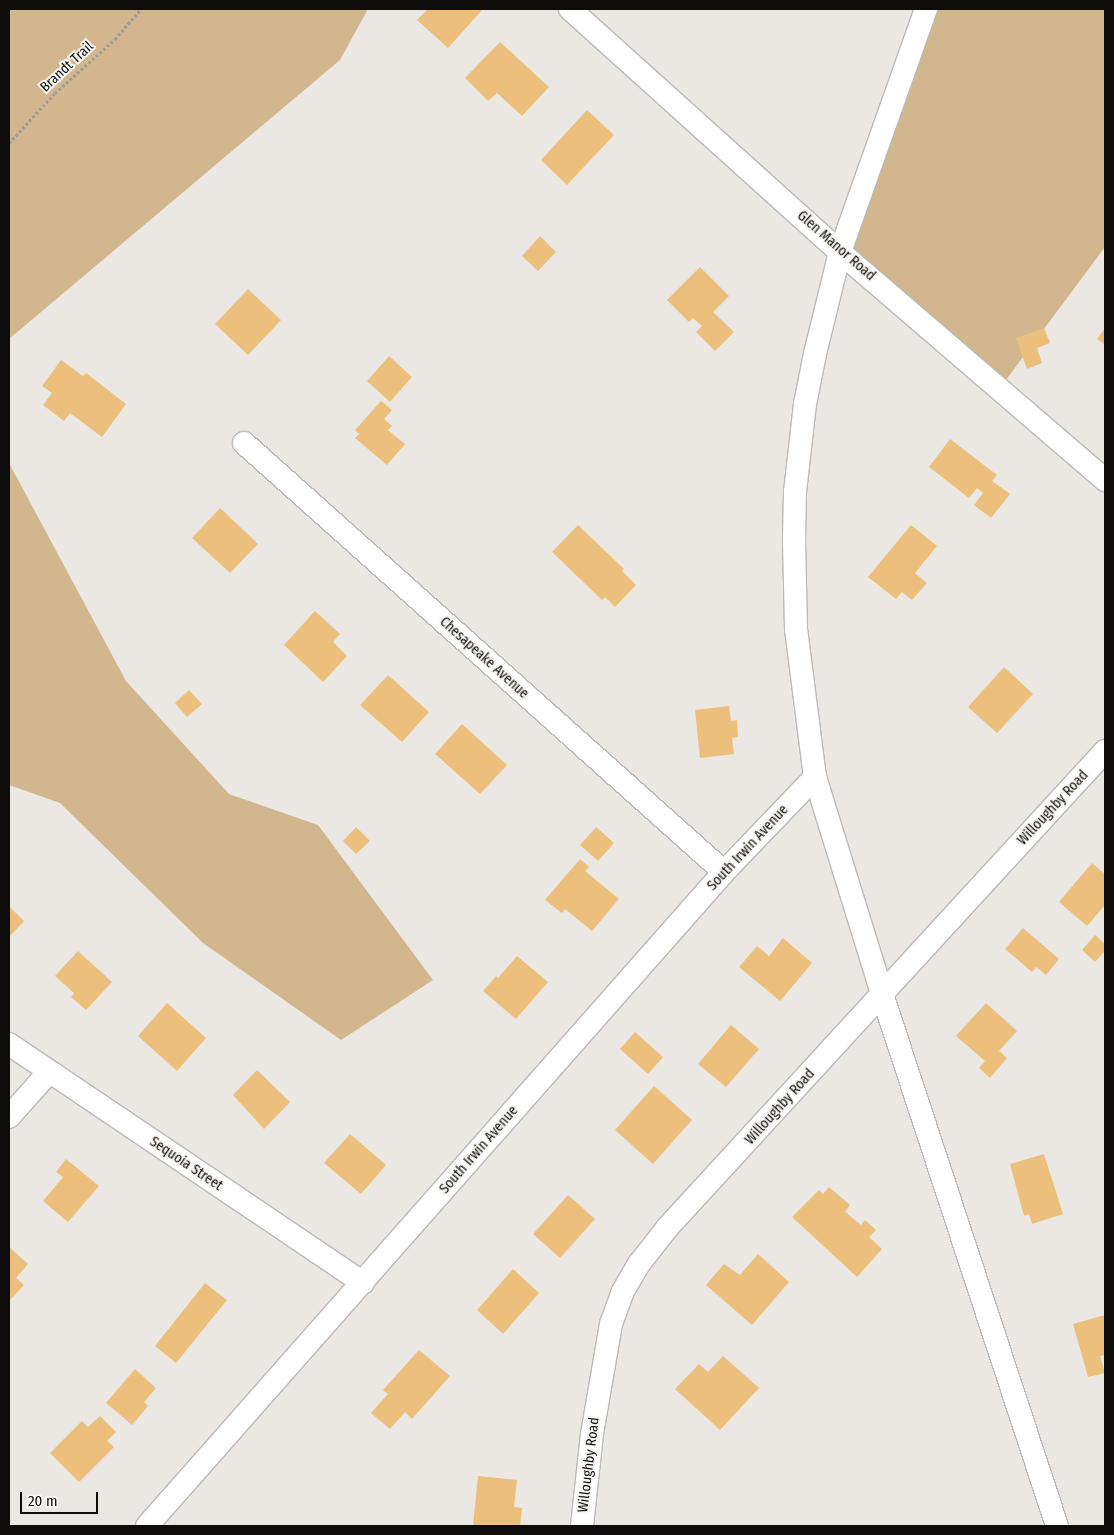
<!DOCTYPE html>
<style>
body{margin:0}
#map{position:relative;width:1114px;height:1535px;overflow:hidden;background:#ebe8e4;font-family:"Fira Sans Condensed",sans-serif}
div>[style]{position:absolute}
.green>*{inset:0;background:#d2b68d}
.building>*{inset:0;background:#ecbf7c}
.path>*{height:3px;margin-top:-1.5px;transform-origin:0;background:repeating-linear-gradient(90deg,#9c9996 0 2.5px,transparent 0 5px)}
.roads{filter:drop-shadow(1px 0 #bcb9b6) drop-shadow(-1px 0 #bcb9b6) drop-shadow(0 1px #bcb9b6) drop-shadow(0 -1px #bcb9b6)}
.minor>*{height:22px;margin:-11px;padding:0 11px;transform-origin:11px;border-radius:11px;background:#fff}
span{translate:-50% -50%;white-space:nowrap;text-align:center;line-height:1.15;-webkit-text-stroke:4px #f8f5f2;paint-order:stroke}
.street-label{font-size:14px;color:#0d0c0b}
.frame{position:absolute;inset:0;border:10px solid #0d0c0b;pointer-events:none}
.scale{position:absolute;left:20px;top:1492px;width:78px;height:22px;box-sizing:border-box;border:2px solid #0d0c0b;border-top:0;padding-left:6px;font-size:15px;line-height:18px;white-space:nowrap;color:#0d0c0b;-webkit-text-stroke:4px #f8f5f2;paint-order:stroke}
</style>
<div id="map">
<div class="green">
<i style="clip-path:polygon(9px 9px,368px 9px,340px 60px,9px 339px)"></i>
<i style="clip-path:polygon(926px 9px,1105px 9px,1105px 247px,1000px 388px,840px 252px)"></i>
<i style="clip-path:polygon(9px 463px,126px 681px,229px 794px,318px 825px,433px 980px,341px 1040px,203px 943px,60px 803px,9px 785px)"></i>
</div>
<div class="building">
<i style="clip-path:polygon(428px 9px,483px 9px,448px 48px,417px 20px)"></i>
<i style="clip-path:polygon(500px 42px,549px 87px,522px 116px,497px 93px,488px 101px,465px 78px)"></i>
<i style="clip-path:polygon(587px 110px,614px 135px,567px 185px,541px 160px)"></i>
<i style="clip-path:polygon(540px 236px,556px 252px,538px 271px,522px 256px)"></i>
<i style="clip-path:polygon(700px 267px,729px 296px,713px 312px,734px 332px,715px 351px,696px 332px,702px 326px,693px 318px,689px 322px,667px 300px)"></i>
<i style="clip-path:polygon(248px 289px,281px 320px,248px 355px,215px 324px)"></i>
<i style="clip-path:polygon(1044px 328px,1050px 343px,1037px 348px,1042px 363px,1027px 369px,1016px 338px)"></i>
<i style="clip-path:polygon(1105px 328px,1105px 345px,1097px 339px)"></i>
<i style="clip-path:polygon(389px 356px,412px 377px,390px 402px,367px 381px)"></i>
<i style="clip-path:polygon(61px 360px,83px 376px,86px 373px,126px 404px,102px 437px,70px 413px,64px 421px,43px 405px,52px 393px,42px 386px)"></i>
<i style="clip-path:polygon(381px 401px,392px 410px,384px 419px,392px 426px,388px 430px,405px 444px,387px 465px,355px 438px,359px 434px,355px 430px)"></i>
<i style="clip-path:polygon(950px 439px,997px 475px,992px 481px,1010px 494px,991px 518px,974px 505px,983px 493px,977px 488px,969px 498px,929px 467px)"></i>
<i style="clip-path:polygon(220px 508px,258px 544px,230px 573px,192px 538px)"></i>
<i style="clip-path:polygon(578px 525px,624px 569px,622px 571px,636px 585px,615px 607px,605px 597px,602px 600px,552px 552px)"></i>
<i style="clip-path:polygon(911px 525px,937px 546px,915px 573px,927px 583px,912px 600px,902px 592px,896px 599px,868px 577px)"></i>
<i style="clip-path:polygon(315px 611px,340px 634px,333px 642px,347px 656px,323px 682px,284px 645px)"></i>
<i style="clip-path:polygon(1004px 667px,1033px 694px,997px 733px,968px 707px)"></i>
<i style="clip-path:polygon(388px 675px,429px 712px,402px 742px,360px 705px)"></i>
<i style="clip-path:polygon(189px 690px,202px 704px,187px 717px,175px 703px)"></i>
<i style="clip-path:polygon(729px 706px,731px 721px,737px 720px,738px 737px,732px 738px,734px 754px,700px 758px,695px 710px)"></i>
<i style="clip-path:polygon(462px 724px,507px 765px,480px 794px,435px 754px)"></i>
<i style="clip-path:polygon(356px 827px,370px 841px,356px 854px,343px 841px)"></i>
<i style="clip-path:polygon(596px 827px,614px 843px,598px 861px,580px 845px)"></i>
<i style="clip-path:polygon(580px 859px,589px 867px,585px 871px,619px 899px,592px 931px,565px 909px,562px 913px,545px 900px)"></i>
<i style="clip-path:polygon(1092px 863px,1105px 874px,1105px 905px,1087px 926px,1059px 902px)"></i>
<i style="clip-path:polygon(9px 906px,24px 921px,9px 937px)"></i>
<i style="clip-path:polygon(1023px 928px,1059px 959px,1046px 975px,1036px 967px,1032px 972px,1005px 949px)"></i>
<i style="clip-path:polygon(1095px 935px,1105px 944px,1105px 951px,1095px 962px,1082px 950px)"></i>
<i style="clip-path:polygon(783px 938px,812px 963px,780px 1001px,739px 967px,757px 946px,769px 956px)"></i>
<i style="clip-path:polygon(78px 951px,112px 982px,86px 1010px,71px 997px,74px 993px,55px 976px)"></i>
<i style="clip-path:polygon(517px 956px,548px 982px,516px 1019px,483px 991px,496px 976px,498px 978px)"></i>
<i style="clip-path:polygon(167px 1003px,206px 1038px,177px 1071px,138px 1036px)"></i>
<i style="clip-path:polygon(986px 1003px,1017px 1031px,999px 1051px,1007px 1058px,990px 1078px,979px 1068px,985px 1061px,956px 1036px)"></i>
<i style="clip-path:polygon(731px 1025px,759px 1049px,726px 1087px,698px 1064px)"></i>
<i style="clip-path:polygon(635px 1032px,663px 1057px,648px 1074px,620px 1049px)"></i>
<i style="clip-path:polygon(257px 1070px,290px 1102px,264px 1129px,233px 1095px)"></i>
<i style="clip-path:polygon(654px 1086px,692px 1120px,653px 1164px,615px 1130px)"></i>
<i style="clip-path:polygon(350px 1134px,386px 1165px,361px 1194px,324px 1163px)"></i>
<i style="clip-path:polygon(1044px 1154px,1063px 1214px,1032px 1224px,1029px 1214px,1024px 1216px,1010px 1164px)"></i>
<i style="clip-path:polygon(66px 1159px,99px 1186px,68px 1222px,43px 1201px,63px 1177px,56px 1172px)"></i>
<i style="clip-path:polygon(829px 1187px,850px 1205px,845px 1212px,861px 1225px,865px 1220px,876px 1230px,869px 1237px,882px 1249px,857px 1277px,792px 1217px,819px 1190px,823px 1194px)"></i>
<i style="clip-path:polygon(568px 1195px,595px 1219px,560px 1258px,533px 1234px)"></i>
<i style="clip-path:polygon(9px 1247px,28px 1264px,16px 1278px,24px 1285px,9px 1301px)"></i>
<i style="clip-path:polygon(758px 1254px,789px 1282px,752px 1325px,706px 1285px,724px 1264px,740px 1275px)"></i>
<i style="clip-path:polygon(513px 1269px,539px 1293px,503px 1334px,477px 1310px)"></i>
<i style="clip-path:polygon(205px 1283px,227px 1300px,176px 1363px,155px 1346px)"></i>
<i style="clip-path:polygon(1105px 1315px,1105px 1355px,1100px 1356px,1105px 1373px,1088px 1377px,1073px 1324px)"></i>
<i style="clip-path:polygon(419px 1350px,450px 1376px,412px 1419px,405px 1412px,390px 1429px,371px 1413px,388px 1394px,383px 1390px)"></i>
<i style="clip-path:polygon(723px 1356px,759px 1388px,720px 1430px,675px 1389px,699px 1364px,708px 1372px)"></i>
<i style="clip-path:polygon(135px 1369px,156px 1388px,144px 1402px,148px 1406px,132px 1425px,106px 1403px)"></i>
<i style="clip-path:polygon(100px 1416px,116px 1432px,107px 1441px,114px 1447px,79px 1482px,50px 1453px,82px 1421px,88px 1427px)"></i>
<i style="clip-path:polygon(478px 1476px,517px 1480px,514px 1507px,522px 1508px,520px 1526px,473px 1525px)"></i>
</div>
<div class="path">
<i style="left:9px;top:143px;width:68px;rotate:-47.4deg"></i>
<i style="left:55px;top:93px;width:81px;rotate:-42deg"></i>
<i style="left:115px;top:39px;width:40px;rotate:-49deg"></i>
</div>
<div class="roads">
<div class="minor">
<i style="left:570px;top:9px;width:363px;rotate:42deg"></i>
<i style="left:840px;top:252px;width:350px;rotate:40.7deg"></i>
<i style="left:926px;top:9px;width:258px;rotate:109.5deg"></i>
<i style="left:840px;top:252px;width:105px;rotate:103.8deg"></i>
<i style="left:815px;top:354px;width:51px;rotate:101.3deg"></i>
<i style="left:805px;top:404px;width:89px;rotate:96.5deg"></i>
<i style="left:795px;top:492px;width:48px;rotate:91.2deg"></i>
<i style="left:794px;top:540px;width:89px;rotate:88.7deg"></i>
<i style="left:796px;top:629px;width:149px;rotate:82.7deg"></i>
<i style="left:815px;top:777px;width:227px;rotate:72.8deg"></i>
<i style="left:882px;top:994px;width:560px;rotate:71.79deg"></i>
<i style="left:244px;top:443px;width:644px;rotate:41.79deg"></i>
<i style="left:9px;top:1044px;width:427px;rotate:34deg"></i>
<i style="left:9px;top:1117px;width:60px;rotate:-48.4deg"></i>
<i style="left:147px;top:1526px;width:872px;rotate:-48.58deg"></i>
<i style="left:724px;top:872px;width:132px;rotate:-46.2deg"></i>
<i style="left:582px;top:1526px;width:93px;rotate:-83.8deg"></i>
<i style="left:592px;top:1434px;width:112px;rotate:-80.2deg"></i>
<i style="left:611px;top:1324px;width:33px;rotate:-70deg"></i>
<i style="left:622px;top:1293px;width:34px;rotate:-60deg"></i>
<i style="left:639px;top:1264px;width:46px;rotate:-52.1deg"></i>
<i style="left:667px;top:1228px;width:648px;rotate:-47.44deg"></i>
</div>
</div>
<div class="street-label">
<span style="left:67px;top:67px;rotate:-43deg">Brandt Trail</span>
<span style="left:836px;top:246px;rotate:41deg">Glen Manor Road</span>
<span style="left:484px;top:658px;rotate:42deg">Chesapeake Avenue</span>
<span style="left:1053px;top:808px;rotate:-47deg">Willoughby Road</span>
<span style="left:748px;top:848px;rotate:-47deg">South Irwin Avenue</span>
<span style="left:780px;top:1107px;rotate:-48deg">Willoughby Road</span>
<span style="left:479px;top:1150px;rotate:-49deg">South Irwin Avenue</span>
<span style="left:186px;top:1164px;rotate:34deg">Sequoia Street</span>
<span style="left:589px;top:1465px;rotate:-83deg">Willoughby Road</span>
</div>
<div class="frame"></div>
<div class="scale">20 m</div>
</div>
